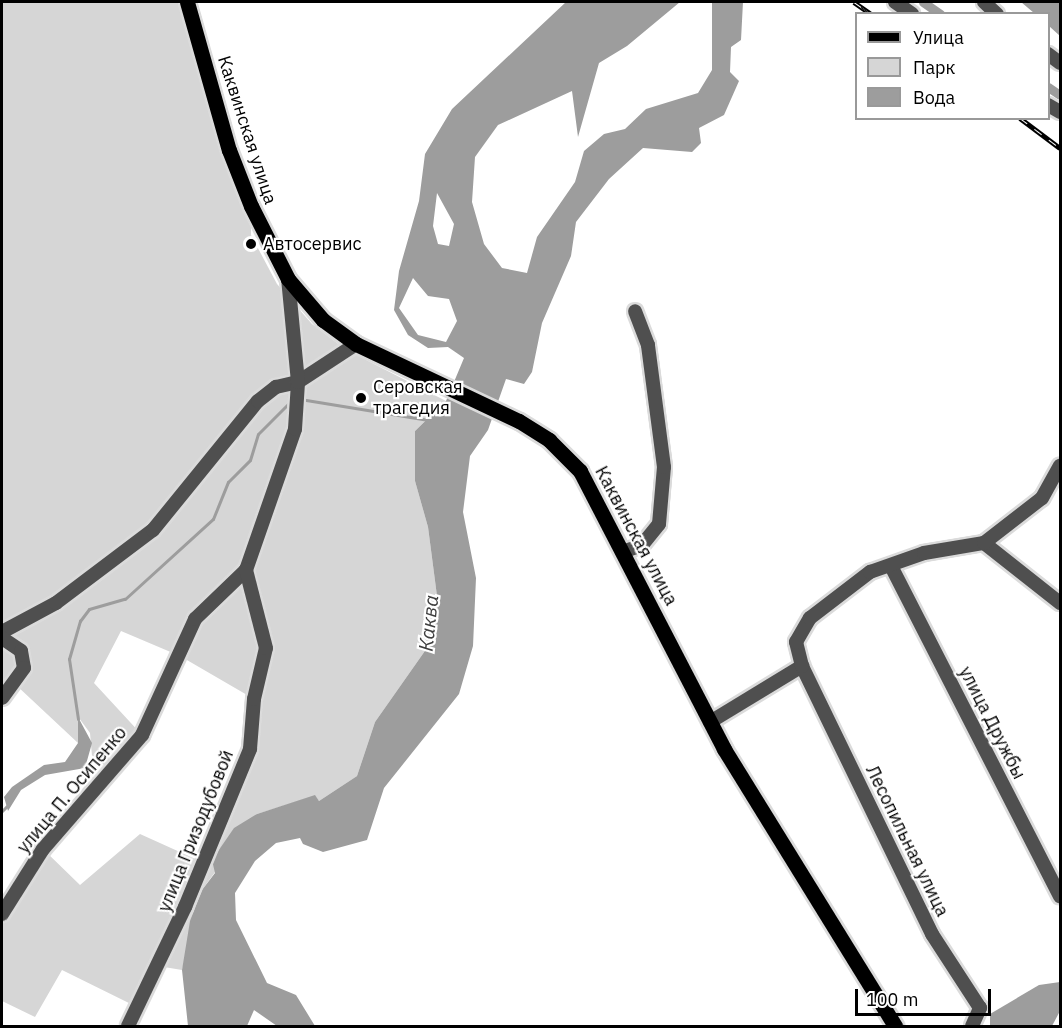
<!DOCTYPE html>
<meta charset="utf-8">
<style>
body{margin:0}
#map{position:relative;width:1062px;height:1028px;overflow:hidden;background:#fff;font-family:"IBM Plex Sans",sans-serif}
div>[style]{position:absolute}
.green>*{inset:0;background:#d6d6d6}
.water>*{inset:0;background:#9d9d9d}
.stream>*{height:3px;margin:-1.5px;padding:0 1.5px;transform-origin:1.5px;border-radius:1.5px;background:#9d9d9d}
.canal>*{height:9px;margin:-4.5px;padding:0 4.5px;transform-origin:4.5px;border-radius:4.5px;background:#9d9d9d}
.roads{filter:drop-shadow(2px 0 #dbdbdb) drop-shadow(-2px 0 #dbdbdb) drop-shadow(0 2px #dbdbdb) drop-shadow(0 -2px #dbdbdb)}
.minor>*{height:14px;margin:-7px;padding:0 7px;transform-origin:7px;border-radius:7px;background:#4f4f4f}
.major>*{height:15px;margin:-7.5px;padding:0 7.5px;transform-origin:7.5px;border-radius:7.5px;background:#000}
.rail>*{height:5px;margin-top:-2.5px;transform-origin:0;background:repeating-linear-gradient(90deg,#fff 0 9px,#000 0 18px);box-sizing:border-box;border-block:2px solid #000}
.dots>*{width:16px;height:16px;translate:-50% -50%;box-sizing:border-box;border:3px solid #fff;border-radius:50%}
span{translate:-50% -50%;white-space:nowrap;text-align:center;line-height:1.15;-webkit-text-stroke:4.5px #fff;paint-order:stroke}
.street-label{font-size:18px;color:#000}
.poi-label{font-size:18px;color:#000}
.left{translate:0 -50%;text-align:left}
.water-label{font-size:20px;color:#3e3e3e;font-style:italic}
.frame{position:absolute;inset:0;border:3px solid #000;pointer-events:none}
.legend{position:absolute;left:855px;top:12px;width:195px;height:108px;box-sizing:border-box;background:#fff;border:2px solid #999;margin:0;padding:8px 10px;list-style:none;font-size:18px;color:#000}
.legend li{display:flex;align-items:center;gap:12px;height:30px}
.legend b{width:30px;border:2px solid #999}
.scale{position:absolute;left:855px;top:989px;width:136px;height:27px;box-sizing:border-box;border:3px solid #000;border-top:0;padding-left:8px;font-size:18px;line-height:21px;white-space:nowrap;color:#000;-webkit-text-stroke:4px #fff;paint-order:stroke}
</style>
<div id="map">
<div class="green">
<i style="clip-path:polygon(2px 2px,187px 2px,251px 206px,251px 235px,277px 284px,312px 324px,345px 349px,446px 401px,415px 431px,415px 481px,428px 527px,437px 596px,427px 648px,375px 722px,357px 776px,319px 801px,315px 796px,257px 814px,202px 890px,182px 970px,158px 966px,137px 1007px,62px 970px,35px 1017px,2px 1001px,2px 914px,43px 849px,80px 885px,140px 834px,202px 862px,250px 749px,254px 699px,180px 656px,121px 631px,94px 683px,142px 735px,106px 771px,92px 756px,90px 733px,79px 718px,78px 743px,16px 685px,2px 698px)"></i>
</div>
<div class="water">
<i style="clip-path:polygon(evenodd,566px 2px,680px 2px,627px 46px,599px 63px,578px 137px,572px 91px,498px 125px,475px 157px,472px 202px,484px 244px,502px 268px,527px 273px,537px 237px,575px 182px,584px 151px,604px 134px,625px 129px,646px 109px,698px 93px,712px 70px,712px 2px,743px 2px,741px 40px,731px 47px,730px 72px,739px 81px,724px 115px,699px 128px,701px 143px,692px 152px,643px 148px,609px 179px,576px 222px,571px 256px,542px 323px,532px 372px,524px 384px,506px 379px,488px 430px,470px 456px,463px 512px,476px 578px,473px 646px,459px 694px,384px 788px,367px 840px,323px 852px,303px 844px,300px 838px,276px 843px,255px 861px,235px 893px,236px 920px,267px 983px,296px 995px,315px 1026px,277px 1026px,254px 1010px,247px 1026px,188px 1026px,182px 970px,190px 921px,202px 890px,215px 873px,212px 860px,234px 828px,257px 814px,315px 795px,319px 801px,357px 776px,375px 722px,427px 648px,437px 596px,428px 527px,415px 481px,415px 431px,446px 401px,464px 358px,448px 347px,428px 348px,408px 335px,394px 310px,399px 271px,419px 201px,425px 154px,452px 109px,566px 2px,437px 193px,454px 224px,449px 246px,438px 244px,433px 226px,437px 193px,566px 2px,413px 278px,428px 296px,449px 299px,457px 321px,446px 342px,418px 335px,399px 308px,413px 278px)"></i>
<i style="clip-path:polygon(1021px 2px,1060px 2px,1060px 36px,1049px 26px,1048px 14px,1034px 13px)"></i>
<i style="clip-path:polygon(78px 717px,92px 743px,85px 768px,45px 775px,21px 790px,8px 811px,4px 797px,12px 787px,44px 765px,65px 762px,78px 743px)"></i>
<i style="clip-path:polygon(1060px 982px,1060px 1011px,1052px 1026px,990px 1026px,990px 1014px,1039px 985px)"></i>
</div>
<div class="stream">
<i style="left:306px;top:400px;width:124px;rotate:9.3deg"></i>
<i style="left:78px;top:719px;width:61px;rotate:-98.5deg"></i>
<i style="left:69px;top:659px;width:40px;rotate:-74deg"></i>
<i style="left:80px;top:621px;width:15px;rotate:-53deg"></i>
<i style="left:89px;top:609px;width:37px;rotate:-16deg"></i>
<i style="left:125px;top:599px;width:119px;rotate:-42.3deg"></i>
<i style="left:213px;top:519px;width:40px;rotate:-68deg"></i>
<i style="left:228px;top:482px;width:31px;rotate:-45deg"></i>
<i style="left:250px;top:460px;width:27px;rotate:-73deg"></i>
<i style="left:258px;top:434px;width:48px;rotate:-45deg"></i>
<i style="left:2px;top:811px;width:10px;rotate:-45deg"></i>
</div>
<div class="canal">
<i style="left:923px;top:2px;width:21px;rotate:35deg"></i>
<i style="left:1048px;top:87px;width:14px;rotate:34deg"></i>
</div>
<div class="roads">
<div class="minor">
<i style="left:895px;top:2px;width:21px;rotate:35deg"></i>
<i style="left:984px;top:2px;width:18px;rotate:43deg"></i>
<i style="left:1048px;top:54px;width:15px;rotate:37deg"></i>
<i style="left:1048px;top:105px;width:14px;rotate:30deg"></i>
<i style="left:984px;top:543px;width:97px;rotate:38.3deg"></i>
<i style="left:625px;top:551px;width:18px;rotate:-19deg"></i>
<i style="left:642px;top:545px;width:27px;rotate:-51deg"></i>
<i style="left:659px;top:524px;width:57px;rotate:-85deg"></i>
<i style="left:664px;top:467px;width:123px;rotate:-97.5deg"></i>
<i style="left:648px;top:345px;width:36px;rotate:-111deg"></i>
<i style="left:891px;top:566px;width:371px;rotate:62.9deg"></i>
<i style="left:2px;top:632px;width:61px;rotate:-28.2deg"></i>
<i style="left:56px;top:603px;width:121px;rotate:-37deg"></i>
<i style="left:153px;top:530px;width:166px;rotate:-50.9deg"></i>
<i style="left:258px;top:401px;width:23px;rotate:-38deg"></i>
<i style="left:276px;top:387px;width:23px;rotate:-13deg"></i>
<i style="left:298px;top:382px;width:69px;rotate:-33.2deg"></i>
<i style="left:2px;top:638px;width:23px;rotate:34deg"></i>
<i style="left:21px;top:651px;width:17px;rotate:80deg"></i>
<i style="left:24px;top:668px;width:37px;rotate:126deg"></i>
<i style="left:710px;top:722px;width:108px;rotate:-31.3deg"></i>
<i style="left:2px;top:914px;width:77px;rotate:-57.8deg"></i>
<i style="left:43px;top:849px;width:151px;rotate:-49deg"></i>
<i style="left:142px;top:735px;width:128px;rotate:-65.4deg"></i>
<i style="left:195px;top:619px;width:71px;rotate:-43.9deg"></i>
<i style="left:246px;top:570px;width:149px;rotate:-70.8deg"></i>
<i style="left:295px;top:429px;width:47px;rotate:-86.3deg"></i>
<i style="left:298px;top:382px;width:103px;rotate:-95.5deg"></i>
<i style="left:128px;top:1026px;width:132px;rotate:-64.4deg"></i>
<i style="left:185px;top:907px;width:171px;rotate:-67.6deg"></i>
<i style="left:250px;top:749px;width:50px;rotate:-85.4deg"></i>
<i style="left:254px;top:699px;width:52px;rotate:-76.8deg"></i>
<i style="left:266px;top:648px;width:81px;rotate:-104.4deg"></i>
<i style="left:972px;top:1026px;width:20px;rotate:-66deg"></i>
<i style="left:980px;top:1008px;width:88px;rotate:-123deg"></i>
<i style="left:932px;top:934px;width:298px;rotate:-115.9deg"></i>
<i style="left:802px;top:666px;width:25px;rotate:-104deg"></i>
<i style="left:796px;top:642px;width:28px;rotate:-60deg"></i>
<i style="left:810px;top:618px;width:76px;rotate:-37.5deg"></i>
<i style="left:870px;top:572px;width:57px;rotate:-19.4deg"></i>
<i style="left:924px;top:553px;width:61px;rotate:-9.5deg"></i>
<i style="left:984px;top:543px;width:73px;rotate:-37.8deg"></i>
<i style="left:1042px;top:498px;width:37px;rotate:-61deg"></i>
</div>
<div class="major">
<i style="left:187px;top:2px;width:154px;rotate:74.2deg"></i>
<i style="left:229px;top:150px;width:60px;rotate:68.6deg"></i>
<i style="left:251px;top:206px;width:82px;rotate:63.1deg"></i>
<i style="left:288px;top:279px;width:54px;rotate:49.5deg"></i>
<i style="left:323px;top:320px;width:41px;rotate:36deg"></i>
<i style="left:356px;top:344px;width:180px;rotate:25.3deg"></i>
<i style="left:519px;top:421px;width:36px;rotate:32deg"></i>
<i style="left:549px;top:440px;width:44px;rotate:45deg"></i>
<i style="left:580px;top:471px;width:313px;rotate:62.6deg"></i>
<i style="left:724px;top:749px;width:326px;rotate:58.3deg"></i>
</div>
</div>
<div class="rail">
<i style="left:854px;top:2px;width:21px;rotate:35deg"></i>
<i style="left:1020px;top:118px;width:50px;rotate:36.9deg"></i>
</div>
<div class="dots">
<i style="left:251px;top:244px;background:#000"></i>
<i style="left:361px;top:398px;background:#000"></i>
</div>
<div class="street-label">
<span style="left:247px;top:130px;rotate:72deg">Каквинская улица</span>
<span style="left:636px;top:536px;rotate:62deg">Каквинская улица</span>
<span style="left:992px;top:723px;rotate:63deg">улица Дружбы</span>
<span style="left:72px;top:790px;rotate:-50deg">улица П. Осипенко</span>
<span style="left:196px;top:831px;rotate:-68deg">улица Гризодубовой</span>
<span style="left:907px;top:841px;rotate:64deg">Лесопильная улица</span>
</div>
<div class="poi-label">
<span class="left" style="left:263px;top:244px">Автосервис</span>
<span class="left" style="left:373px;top:398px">Серовская<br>трагедия</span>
</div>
<div class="water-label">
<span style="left:428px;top:623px;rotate:-84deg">Каква</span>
</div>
<div class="frame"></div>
<ul class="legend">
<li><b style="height:8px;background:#000"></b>Улица</li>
<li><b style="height:16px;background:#d6d6d6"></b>Парк</li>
<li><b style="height:16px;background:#9d9d9d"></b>Вода</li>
</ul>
<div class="scale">100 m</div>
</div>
